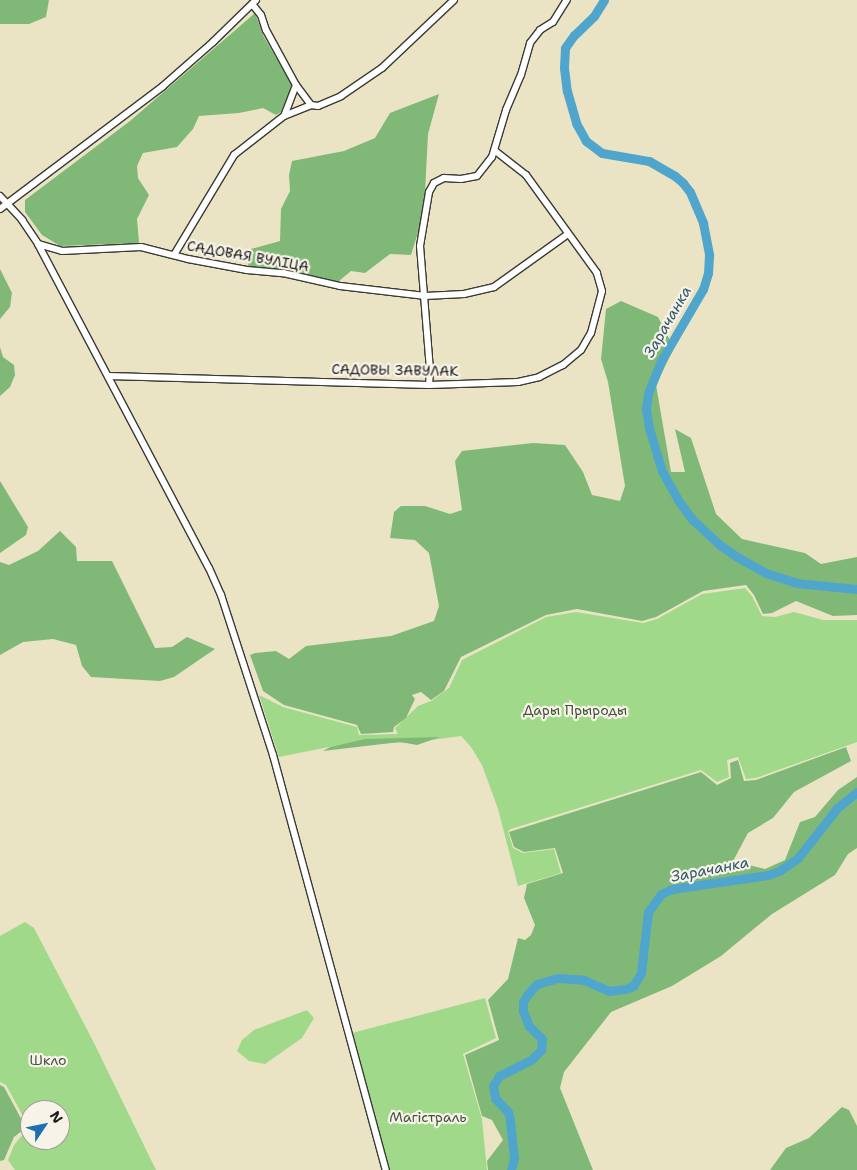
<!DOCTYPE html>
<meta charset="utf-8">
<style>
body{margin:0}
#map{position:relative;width:857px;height:1170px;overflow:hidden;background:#eae4c5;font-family:"Shantell Sans",sans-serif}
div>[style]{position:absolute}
.green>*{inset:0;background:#a1d98b}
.forest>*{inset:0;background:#80b977}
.river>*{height:9px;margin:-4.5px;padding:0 4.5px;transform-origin:4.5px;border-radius:4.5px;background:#50a5cc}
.roads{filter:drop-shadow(1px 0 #3b3a35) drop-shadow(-1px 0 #3b3a35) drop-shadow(0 1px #3b3a35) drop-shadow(0 -1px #3b3a35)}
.minor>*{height:6px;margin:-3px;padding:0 3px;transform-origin:3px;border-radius:3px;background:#fff}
span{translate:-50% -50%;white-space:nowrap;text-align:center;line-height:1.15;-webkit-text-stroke:4.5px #f7f3e8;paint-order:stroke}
.street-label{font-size:14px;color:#1c1c1c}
.park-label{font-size:14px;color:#44553d}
.water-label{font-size:15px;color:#335a6b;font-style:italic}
.north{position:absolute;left:20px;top:1100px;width:50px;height:50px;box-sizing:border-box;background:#f7f3e8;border:1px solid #9f9d96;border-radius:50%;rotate:56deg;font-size:14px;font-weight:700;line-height:20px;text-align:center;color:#1c1c1c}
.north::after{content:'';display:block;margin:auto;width:18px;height:22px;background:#1f6fb2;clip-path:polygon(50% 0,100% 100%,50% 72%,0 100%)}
</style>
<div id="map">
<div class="green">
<i style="clip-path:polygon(745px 588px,752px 596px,762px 616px,775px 617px,794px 612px,823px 620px,857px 620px,857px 742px,756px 778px,746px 779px,738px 757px,727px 760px,729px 777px,717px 782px,701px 770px,511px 829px,508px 831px,513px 848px,523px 853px,554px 849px,561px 873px,518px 886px,498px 809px,482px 765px,471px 747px,461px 736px,408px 743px,359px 741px,279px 757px,259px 695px,283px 707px,357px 727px,359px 735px,398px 734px,395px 728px,418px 706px,431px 701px,449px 688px,462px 660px,546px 617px,576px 612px,643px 623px,657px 619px,702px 594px)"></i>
<i style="clip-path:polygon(evenodd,25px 922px,34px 928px,93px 1041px,156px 1170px,15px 1170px,8px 1160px,14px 1145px,24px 1133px,28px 1125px,6px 1085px,0 1082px,0 936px,25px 922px,30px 1110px,60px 1110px,60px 1140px,30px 1140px,30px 1110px)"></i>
<i style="clip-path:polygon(485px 998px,496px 1038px,463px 1054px,482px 1119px,487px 1170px,389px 1170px,352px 1033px)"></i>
<i style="clip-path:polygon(307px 1010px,314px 1018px,302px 1038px,265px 1064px,249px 1061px,237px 1051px,242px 1040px,254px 1030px)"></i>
</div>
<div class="forest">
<i style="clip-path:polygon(0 0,49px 0,46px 17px,29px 24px,0 24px)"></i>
<i style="clip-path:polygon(255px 13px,264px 37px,292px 85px,281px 112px,276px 115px,263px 108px,239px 113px,199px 116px,193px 129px,177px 147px,143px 153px,137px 166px,138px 178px,149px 195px,137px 219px,139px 243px,60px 246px,42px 235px,25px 212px,25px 200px,130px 121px)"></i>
<i style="clip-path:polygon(439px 94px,428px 134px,424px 213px,411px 255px,390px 254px,365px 273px,351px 271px,339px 281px,332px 283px,303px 274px,248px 266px,251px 249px,280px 241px,281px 209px,290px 191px,289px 175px,292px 161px,344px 151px,375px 138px,390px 113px)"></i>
<i style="clip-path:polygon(0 269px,12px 293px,10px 307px,0 319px)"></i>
<i style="clip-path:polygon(621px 301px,658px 317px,674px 348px,656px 385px,671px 472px,685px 472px,675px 429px,691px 438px,716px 514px,742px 539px,805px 553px,821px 564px,857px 557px,857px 615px,833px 616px,796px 601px,772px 613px,763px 614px,754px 595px,746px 585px,703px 591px,656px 617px,642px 621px,577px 609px,546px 615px,461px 657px,444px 691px,431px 700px,421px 692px,412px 695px,415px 699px,406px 718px,394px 727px,393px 732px,361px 734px,357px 725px,284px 705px,263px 691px,250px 655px,255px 653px,276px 651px,289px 659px,306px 646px,391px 636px,434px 621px,439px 606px,429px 553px,415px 540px,390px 538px,394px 512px,401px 506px,425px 506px,450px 514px,462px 510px,455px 461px,462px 451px,533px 443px,565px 445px,583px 472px,592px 495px,620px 501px,625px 486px,608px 382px,601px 359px,606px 309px)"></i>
<i style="clip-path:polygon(0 347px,3px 357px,14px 365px,15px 375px,10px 387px,0 396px)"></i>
<i style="clip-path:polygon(0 481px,28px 527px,26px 535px,0 553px)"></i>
<i style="clip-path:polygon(60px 531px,76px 547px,77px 561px,112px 561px,155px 648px,172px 647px,187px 637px,215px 649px,174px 677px,160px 681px,91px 677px,82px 666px,76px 645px,53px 639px,23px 642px,0 655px,0 562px,9px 565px,38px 551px)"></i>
<i style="clip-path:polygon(440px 737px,417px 745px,400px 742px,323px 751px,330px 747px,365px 739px)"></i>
<i style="clip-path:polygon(846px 747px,851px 761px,794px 792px,773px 818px,748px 833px,733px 861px,765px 869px,785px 860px,800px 822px,815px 817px,838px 790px,857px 777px,857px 848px,848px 854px,835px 875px,772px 914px,721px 956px,672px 986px,611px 1012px,564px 1072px,560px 1088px,593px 1170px,488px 1170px,487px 1161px,503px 1140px,492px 1120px,482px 1116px,465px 1055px,499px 1040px,488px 1000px,508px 979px,518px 938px,525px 940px,531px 935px,535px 925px,524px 898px,527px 884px,563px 873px,555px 848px,524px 852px,514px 847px,509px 832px,701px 772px,717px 785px,731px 778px,730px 763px,738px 760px,744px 781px,756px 780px)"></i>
<i style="clip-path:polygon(0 1085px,4px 1087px,25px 1126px,23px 1130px,14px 1137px,4px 1160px,0 1161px)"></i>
<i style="clip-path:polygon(842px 1107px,849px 1110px,857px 1126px,857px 1170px,770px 1170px,786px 1148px,809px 1138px)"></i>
</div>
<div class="river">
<i style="left:604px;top:0;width:19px;rotate:122deg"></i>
<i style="left:594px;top:16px;width:28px;rotate:136deg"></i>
<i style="left:574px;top:35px;width:16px;rotate:125deg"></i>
<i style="left:565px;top:48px;width:20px;rotate:93deg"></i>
<i style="left:564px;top:68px;width:23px;rotate:83deg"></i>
<i style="left:567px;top:91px;width:33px;rotate:74deg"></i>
<i style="left:576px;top:123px;width:21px;rotate:61deg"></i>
<i style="left:586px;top:141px;width:20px;rotate:37deg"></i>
<i style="left:602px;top:153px;width:48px;rotate:9.7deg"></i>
<i style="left:649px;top:161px;width:30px;rotate:30deg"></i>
<i style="left:675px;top:176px;width:11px;rotate:41deg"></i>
<i style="left:683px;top:183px;width:11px;rotate:52deg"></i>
<i style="left:690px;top:192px;width:34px;rotate:67deg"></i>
<i style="left:703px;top:223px;width:33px;rotate:79deg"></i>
<i style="left:709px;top:255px;width:18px;rotate:93deg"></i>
<i style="left:708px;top:273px;width:17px;rotate:107deg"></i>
<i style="left:703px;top:289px;width:83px;rotate:120.3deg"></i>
<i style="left:661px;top:361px;width:35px;rotate:112deg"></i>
<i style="left:648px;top:393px;width:16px;rotate:97deg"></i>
<i style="left:646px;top:409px;width:19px;rotate:81deg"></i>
<i style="left:649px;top:428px;width:45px;rotate:73.2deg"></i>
<i style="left:662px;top:471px;width:37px;rotate:61deg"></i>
<i style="left:680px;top:503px;width:21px;rotate:53deg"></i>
<i style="left:693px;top:520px;width:37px;rotate:43deg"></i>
<i style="left:720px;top:545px;width:21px;rotate:35deg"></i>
<i style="left:737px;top:557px;width:33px;rotate:29deg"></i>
<i style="left:766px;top:573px;width:32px;rotate:18deg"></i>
<i style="left:796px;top:583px;width:61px;rotate:5.6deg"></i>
<i style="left:511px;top:1170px;width:12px;rotate:-76deg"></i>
<i style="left:514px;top:1158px;width:39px;rotate:-96deg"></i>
<i style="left:510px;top:1119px;width:7px;rotate:-106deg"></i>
<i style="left:508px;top:1112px;width:19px;rotate:-133deg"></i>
<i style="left:495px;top:1098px;width:12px;rotate:-99deg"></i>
<i style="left:493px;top:1086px;width:12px;rotate:-59deg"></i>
<i style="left:499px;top:1076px;width:36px;rotate:-27deg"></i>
<i style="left:531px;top:1060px;width:14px;rotate:-45deg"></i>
<i style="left:541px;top:1050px;width:11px;rotate:-85deg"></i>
<i style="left:542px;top:1039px;width:18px;rotate:-135deg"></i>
<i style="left:529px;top:1026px;width:16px;rotate:-112deg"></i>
<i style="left:523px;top:1011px;width:9px;rotate:-90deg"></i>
<i style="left:523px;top:1002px;width:8px;rotate:-60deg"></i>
<i style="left:527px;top:995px;width:15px;rotate:-48deg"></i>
<i style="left:537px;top:984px;width:22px;rotate:-16deg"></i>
<i style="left:558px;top:978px;width:26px;rotate:4deg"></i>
<i style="left:584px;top:980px;width:27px;rotate:24deg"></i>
<i style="left:609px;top:991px;width:16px;rotate:-7deg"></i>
<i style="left:625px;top:989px;width:9px;rotate:-21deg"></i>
<i style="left:633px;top:986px;width:15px;rotate:-58deg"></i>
<i style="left:641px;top:973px;width:61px;rotate:-83.5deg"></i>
<i style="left:648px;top:912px;width:22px;rotate:-54deg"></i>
<i style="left:661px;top:894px;width:12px;rotate:-24deg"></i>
<i style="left:672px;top:889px;width:97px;rotate:-8.3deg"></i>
<i style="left:768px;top:875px;width:12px;rotate:-20deg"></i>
<i style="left:779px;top:871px;width:23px;rotate:-34deg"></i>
<i style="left:798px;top:858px;width:63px;rotate:-52deg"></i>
<i style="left:837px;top:808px;width:26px;rotate:-39deg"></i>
</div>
<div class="roads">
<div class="minor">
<i style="left:252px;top:4px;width:14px;rotate:51deg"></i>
<i style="left:261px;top:15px;width:16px;rotate:72deg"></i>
<i style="left:266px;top:30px;width:63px;rotate:61.4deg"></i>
<i style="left:296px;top:85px;width:25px;rotate:53deg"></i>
<i style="left:311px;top:105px;width:7px;rotate:8deg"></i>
<i style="left:318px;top:106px;width:25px;rotate:-23deg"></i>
<i style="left:341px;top:96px;width:50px;rotate:-34.3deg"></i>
<i style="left:382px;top:68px;width:99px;rotate:-43.4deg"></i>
<i style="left:296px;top:85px;width:33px;rotate:111deg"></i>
<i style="left:284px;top:116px;width:29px;rotate:-22deg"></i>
<i style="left:0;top:196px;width:33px;rotate:47deg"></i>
<i style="left:22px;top:220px;width:29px;rotate:56deg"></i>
<i style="left:38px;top:244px;width:366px;rotate:62.2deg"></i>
<i style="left:209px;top:568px;width:30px;rotate:66deg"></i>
<i style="left:221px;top:595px;width:168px;rotate:72deg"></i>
<i style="left:273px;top:755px;width:430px;rotate:74.8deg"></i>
<i style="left:0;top:209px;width:204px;rotate:-37deg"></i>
<i style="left:163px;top:86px;width:67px;rotate:-41.3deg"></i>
<i style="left:213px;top:42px;width:60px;rotate:-44.3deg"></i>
<i style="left:38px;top:244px;width:25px;rotate:16deg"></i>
<i style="left:62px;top:251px;width:79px;rotate:-2.9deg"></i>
<i style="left:141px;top:247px;width:49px;rotate:14.3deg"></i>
<i style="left:188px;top:259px;width:60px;rotate:10.6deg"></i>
<i style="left:247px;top:270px;width:36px;rotate:5deg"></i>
<i style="left:283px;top:273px;width:58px;rotate:12.8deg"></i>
<i style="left:340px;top:286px;width:86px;rotate:6.7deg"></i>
<i style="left:425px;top:296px;width:39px;rotate:-3deg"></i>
<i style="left:464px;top:294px;width:31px;rotate:-13deg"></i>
<i style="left:494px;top:287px;width:91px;rotate:-35.6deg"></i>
<i style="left:174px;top:255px;width:117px;rotate:-59deg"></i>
<i style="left:234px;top:155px;width:63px;rotate:-38deg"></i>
<i style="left:108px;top:376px;width:321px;rotate:1.6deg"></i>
<i style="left:429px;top:385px;width:89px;rotate:-1.9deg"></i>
<i style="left:518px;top:382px;width:22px;rotate:-13deg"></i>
<i style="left:539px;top:377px;width:27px;rotate:-27deg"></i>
<i style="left:563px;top:365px;width:23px;rotate:-40deg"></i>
<i style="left:581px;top:350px;width:20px;rotate:-60deg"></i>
<i style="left:591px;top:333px;width:43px;rotate:-75.3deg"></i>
<i style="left:602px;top:291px;width:19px;rotate:-106deg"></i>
<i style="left:597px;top:273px;width:121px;rotate:-125.9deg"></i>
<i style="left:526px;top:175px;width:39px;rotate:-142deg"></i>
<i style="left:429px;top:385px;width:15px;rotate:-86deg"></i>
<i style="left:430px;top:370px;width:124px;rotate:-94.6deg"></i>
<i style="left:420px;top:246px;width:55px;rotate:-80.5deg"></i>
<i style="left:429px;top:192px;width:10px;rotate:-61deg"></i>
<i style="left:434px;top:183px;width:11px;rotate:-27deg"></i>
<i style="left:444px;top:178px;width:17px;rotate:3deg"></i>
<i style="left:461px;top:179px;width:16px;rotate:-11deg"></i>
<i style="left:477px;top:176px;width:24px;rotate:-52deg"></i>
<i style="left:492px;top:157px;width:49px;rotate:-73.4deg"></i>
<i style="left:506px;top:110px;width:38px;rotate:-67deg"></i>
<i style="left:521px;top:75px;width:33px;rotate:-74deg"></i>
<i style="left:530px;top:43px;width:16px;rotate:-52deg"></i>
<i style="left:540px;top:30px;width:15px;rotate:-32deg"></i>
<i style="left:553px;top:22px;width:26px;rotate:-58deg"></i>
</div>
</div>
<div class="street-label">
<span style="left:248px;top:256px;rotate:10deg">САДОВАЯ ВУЛІЦА</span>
<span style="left:395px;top:370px;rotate:1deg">САДОВЫ ЗАВУЛАК</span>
</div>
<div class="park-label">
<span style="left:575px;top:710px">Дары Прыроды</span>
<span style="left:48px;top:1060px">Шкло</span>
<span style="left:428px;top:1117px">Магістраль</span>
</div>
<div class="water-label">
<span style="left:668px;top:322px;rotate:-60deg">Зарачанка</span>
<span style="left:710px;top:870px;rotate:-11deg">Зарачанка</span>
</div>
<div class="north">N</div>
</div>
